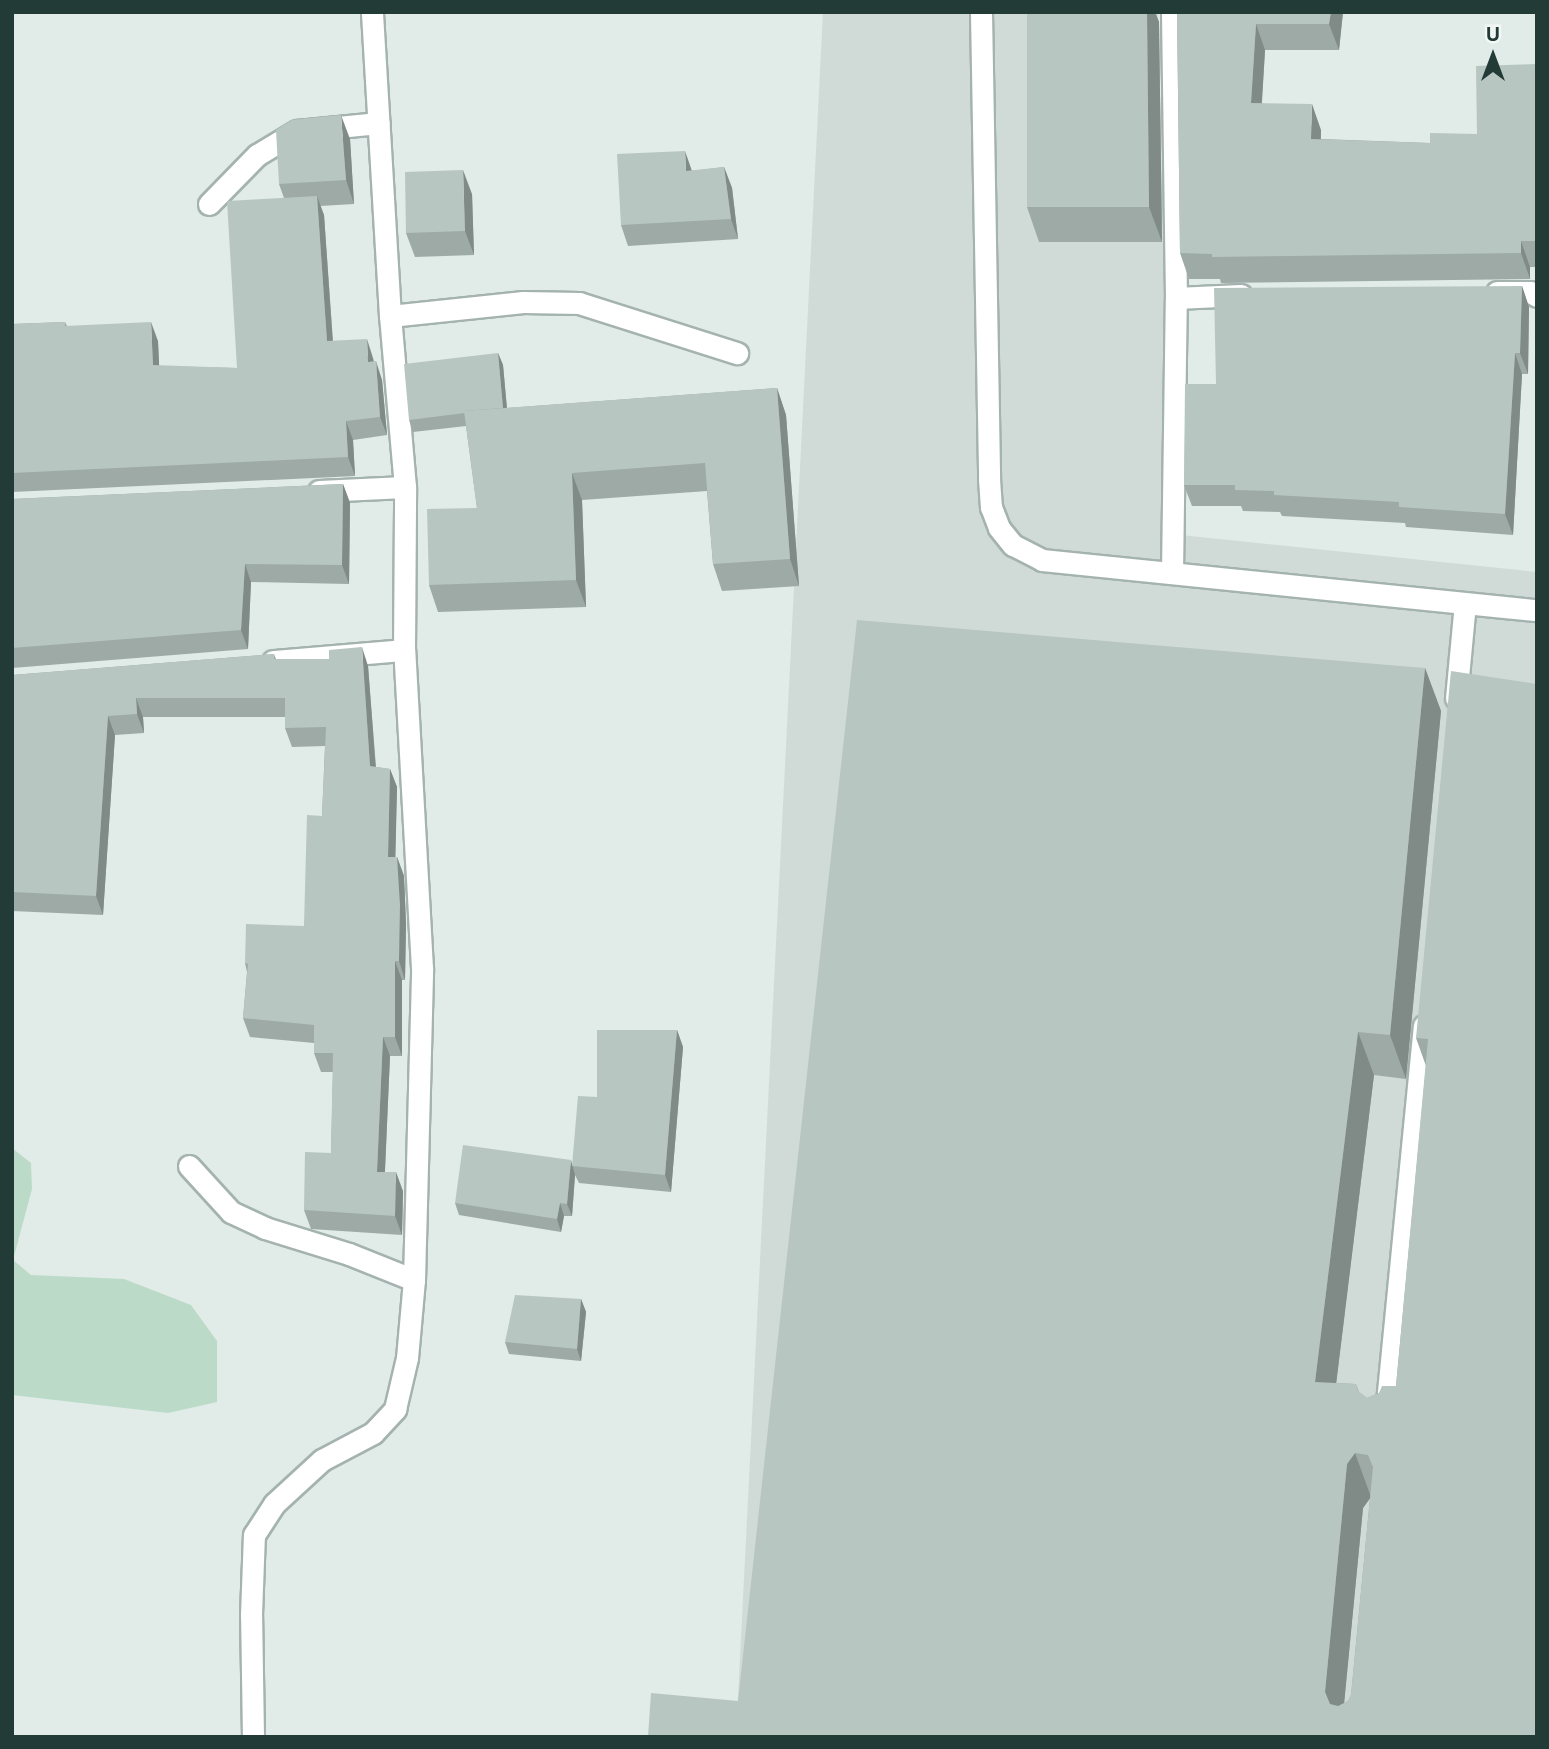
<!DOCTYPE html>
<style>
body{margin:0}
#map{position:relative;width:1549px;height:1749px;overflow:hidden;background:#e1ebe8;font-family:Inter,sans-serif}
div>[style]{position:absolute}
.built>*{inset:0;background:#d0dbd7}
.green>*{inset:0;background:#bbdbc8}
.roads{filter:drop-shadow(2px 0 #a4b3af) drop-shadow(-2px 0 #a4b3af) drop-shadow(0 2px #a4b3af) drop-shadow(0 -2px #a4b3af)}
.service>*{height:21px;margin:-10.5px;padding:0 10.5px;transform-origin:10.5px;border-radius:10.5px;background:#fff}
.minor>*{height:21px;margin:-10.5px;padding:0 10.5px;transform-origin:10.5px;border-radius:10.5px;background:#fff}
.wall>*{inset:0;background:#9daaa6}
.shaded-wall>*{inset:0;background:#808b87}
.building>*{inset:0;background:#b7c6c1}
span{translate:-50% -50%;white-space:nowrap;text-align:center;line-height:1.15;-webkit-text-stroke:5px #f2f8f5;paint-order:stroke}
.frame{position:absolute;inset:0;border:14px solid #223b37;pointer-events:none}
.north{position:absolute;left:1458px;top:21px;width:70px;height:70px;-webkit-text-stroke:5px #f2f8f5;paint-order:stroke;rotate:0deg;font-size:19px;font-weight:700;line-height:28px;text-align:center;color:#223b37}
.north::after{content:'';display:block;margin:auto;width:24px;height:32px;background:#223b37;clip-path:polygon(50% 0,100% 100%,50% 72%,0 100%)}
</style>
<div id="map">
<div class="built">
<i style="clip-path:polygon(823px 12px,1158px 12px,1171px 534px,1537px 572px,1537px 1737px,736px 1737px)"></i>
</div>
<div class="green">
<i style="clip-path:polygon(12px 1148px,31px 1163px,32px 1189px,13px 1260px,31px 1275px,124px 1279px,191px 1305px,217px 1341px,217px 1402px,168px 1413px,12px 1395px)"></i>
</div>
<div class="roads">
<div class="service">
<i style="left:981px;top:12px;width:467px;rotate:89deg"></i>
<i style="left:989px;top:479px;width:28px;rotate:86deg"></i>
<i style="left:991px;top:507px;width:22px;rotate:69deg"></i>
<i style="left:999px;top:528px;width:22px;rotate:51deg"></i>
<i style="left:1013px;top:545px;width:33px;rotate:27deg"></i>
<i style="left:1042px;top:560px;width:498px;rotate:5.8deg"></i>
<i style="left:1456px;top:698px;width:95px;rotate:-84.6deg"></i>
<i style="left:1386px;top:1412px;width:388px;rotate:-84.4deg"></i>
</div>
<div class="minor">
<i style="left:1172px;top:12px;width:286px;rotate:89.2deg"></i>
<i style="left:209px;top:204px;width:69px;rotate:-45.6deg"></i>
<i style="left:257px;top:155px;width:47px;rotate:-31deg"></i>
<i style="left:297px;top:131px;width:82px;rotate:-5.6deg"></i>
<i style="left:1497px;top:292px;width:33px"></i>
<i style="left:1530px;top:292px;width:8px;rotate:30deg"></i>
<i style="left:390px;top:316px;width:134px;rotate:-6deg"></i>
<i style="left:523px;top:302px;width:56px;rotate:1deg"></i>
<i style="left:579px;top:303px;width:166px;rotate:17.6deg"></i>
<i style="left:319px;top:491px;width:86px;rotate:-2.7deg"></i>
<i style="left:1172px;top:573px;width:275px;rotate:-89.2deg"></i>
<i style="left:1176px;top:298px;width:65px;rotate:-2.6deg"></i>
<i style="left:273px;top:661px;width:131px;rotate:-4.8deg"></i>
<i style="left:189px;top:1166px;width:62px;rotate:47.6deg"></i>
<i style="left:231px;top:1212px;width:38px;rotate:25deg"></i>
<i style="left:265px;top:1228px;width:88px;rotate:17.2deg"></i>
<i style="left:349px;top:1254px;width:70px;rotate:21.8deg"></i>
<i style="left:253px;top:1737px;width:122px;rotate:-90.9deg"></i>
<i style="left:251px;top:1615px;width:80px;rotate:-87.9deg"></i>
<i style="left:254px;top:1535px;width:37px;rotate:-57deg"></i>
<i style="left:274px;top:1504px;width:65px;rotate:-42.5deg"></i>
<i style="left:322px;top:1460px;width:58px;rotate:-27.9deg"></i>
<i style="left:373px;top:1433px;width:33px;rotate:-47deg"></i>
<i style="left:395px;top:1409px;width:52px;rotate:-76.8deg"></i>
<i style="left:407px;top:1358px;width:78px;rotate:-84.9deg"></i>
<i style="left:414px;top:1280px;width:312px;rotate:-88.5deg"></i>
<i style="left:422px;top:968px;width:319px;rotate:-93.2deg"></i>
<i style="left:404px;top:650px;width:163px;rotate:-89.6deg"></i>
<i style="left:405px;top:487px;width:172px;rotate:-95deg"></i>
<i style="left:390px;top:316px;width:305px;rotate:-93.4deg"></i>
</div>
</div>
<div class="wall">
<i style="clip-path:polygon(1027px 12px,1155px 12px,1159px 22px,1162px 242px,1039px 242px,1027px 207px)"></i>
<i style="clip-path:polygon(1177px 12px,1343px 12px,1339px 50px,1265px 50px,1262px 103px,1321px 130px,1321px 139px,1430px 143px,1477px 134px,1537px 64px,1537px 267px,1530px 267px,1530px 279px,1221px 283px,1220px 279px,1189px 279px,1180px 253px)"></i>
<i style="clip-path:polygon(350px 139px,354px 204px,320px 206px,324px 215px,333px 341px,373px 358px,374px 361px,382px 380px,387px 435px,353px 440px,355px 476px,12px 492px,12px 324px,65px 322px,67px 326px,158px 341px,159px 366px,237px 368px,284px 198px,279px 184px)"></i>
<i style="clip-path:polygon(724px 167px,732px 188px,738px 239px,628px 246px,621px 225px,692px 171px)"></i>
<i style="clip-path:polygon(472px 194px,474px 255px,415px 257px,406px 233px)"></i>
<i style="clip-path:polygon(1522px 286px,1529px 307px,1528px 374px,1522px 374px,1513px 535px,1406px 527px,1405px 523px,1282px 516px,1280px 512px,1243px 511px,1241px 506px,1192px 506px,1184px 485px,1216px 384px)"></i>
<i style="clip-path:polygon(498px 353px,503px 365px,507px 408px,777px 388px,786px 415px,799px 586px,722px 591px,713px 564px,707px 491px,582px 500px,586px 607px,438px 612px,429px 585px,477px 508px,466px 426px,413px 432px,409px 420px)"></i>
<i style="clip-path:polygon(343px 484px,350px 503px,349px 584px,251px 582px,248px 649px,12px 668px,12px 499px)"></i>
<i style="clip-path:polygon(274px 654px,276px 659px,368px 666px,376px 767px,390px 769px,397px 787px,395px 857px,397px 857px,404px 876px,406px 924px,405px 980px,402px 980px,402px 1056px,390px 1056px,385px 1172px,403px 1191px,402px 1235px,311px 1229px,304px 1210px,331px 1153px,333px 1072px,321px 1072px,314px 1053px,314px 1043px,250px 1037px,243px 1018px,247px 972px,245px 963px,304px 926px,322px 816px,325px 746px,292px 747px,285px 728px,285px 717px,143px 717px,144px 733px,115px 735px,103px 915px,12px 911px,12px 675px)"></i>
<i style="clip-path:polygon(evenodd,1425px 668px,1441px 711px,1406px 1079px,1374px 1075px,1336px 1383px,1356px 1384px,1359px 1392px,1367px 1398px,1396px 1386px,1426px 1066px,1416px 1038px,1537px 684px,1537px 1737px,738px 1701px,1425px 668px,1370px 1498px,1351px 1695px,1348px 1701px,1344px 1703px,1363px 1508px,1370px 1498px)"></i>
<i style="clip-path:polygon(677px 1030px,683px 1047px,671px 1192px,579px 1183px,575px 1175px,572px 1216px,564px 1216px,561px 1232px,459px 1215px,455px 1203px,573px 1164px,597px 1097px)"></i>
<i style="clip-path:polygon(581px 1299px,586px 1312px,581px 1361px,509px 1354px,505px 1342px)"></i>
</div>
<div class="shaded-wall">
<i style="clip-path:polygon(1147px 12px,1155px 12px,1159px 22px,1162px 242px,1149px 207px)"></i>
<i style="clip-path:polygon(1331px 12px,1343px 12px,1339px 50px,1329px 24px)"></i>
<i style="clip-path:polygon(1256px 24px,1265px 50px,1260px 129px,1251px 103px)"></i>
<i style="clip-path:polygon(1312px 104px,1321px 130px,1320px 165px,1311px 139px)"></i>
<i style="clip-path:polygon(341px 115px,350px 139px,354px 204px,346px 180px)"></i>
<i style="clip-path:polygon(685px 151px,692px 171px,686px 171px)"></i>
<i style="clip-path:polygon(724px 167px,732px 188px,738px 239px,731px 219px)"></i>
<i style="clip-path:polygon(463px 170px,472px 194px,474px 255px,465px 231px)"></i>
<i style="clip-path:polygon(317px 196px,324px 215px,334px 360px,327px 341px)"></i>
<i style="clip-path:polygon(1521px 241px,1530px 267px,1530px 279px,1521px 253px)"></i>
<i style="clip-path:polygon(1522px 286px,1529px 307px,1528px 374px,1520px 353px)"></i>
<i style="clip-path:polygon(151px 322px,158px 341px,160px 384px,153px 365px)"></i>
<i style="clip-path:polygon(367px 339px,373px 358px,375px 381px,368px 362px)"></i>
<i style="clip-path:polygon(498px 353px,503px 365px,508px 421px,503px 408px)"></i>
<i style="clip-path:polygon(1515px 353px,1522px 374px,1513px 535px,1505px 514px)"></i>
<i style="clip-path:polygon(376px 361px,382px 380px,387px 435px,380px 417px)"></i>
<i style="clip-path:polygon(777px 388px,786px 415px,799px 586px,790px 559px)"></i>
<i style="clip-path:polygon(346px 421px,353px 440px,355px 476px,348px 457px)"></i>
<i style="clip-path:polygon(572px 473px,582px 500px,586px 607px,576px 580px)"></i>
<i style="clip-path:polygon(343px 484px,350px 503px,349px 584px,342px 565px)"></i>
<i style="clip-path:polygon(245px 564px,251px 582px,248px 649px,241px 630px)"></i>
<i style="clip-path:polygon(362px 647px,368px 666px,377px 785px,370px 766px)"></i>
<i style="clip-path:polygon(1425px 668px,1441px 711px,1406px 1079px,1390px 1035px)"></i>
<i style="clip-path:polygon(136px 698px,143px 717px,144px 733px,137px 714px)"></i>
<i style="clip-path:polygon(108px 716px,115px 735px,103px 915px,96px 896px)"></i>
<i style="clip-path:polygon(390px 769px,397px 787px,395px 876px,388px 857px)"></i>
<i style="clip-path:polygon(397px 857px,404px 876px,406px 924px,405px 980px,399px 961px)"></i>
<i style="clip-path:polygon(395px 961px,402px 980px,402px 1056px,395px 1037px)"></i>
<i style="clip-path:polygon(677px 1030px,683px 1047px,671px 1192px,665px 1175px)"></i>
<i style="clip-path:polygon(1358px 1032px,1374px 1075px,1331px 1426px,1315px 1382px)"></i>
<i style="clip-path:polygon(383px 1037px,390px 1056px,384px 1191px,377px 1172px)"></i>
<i style="clip-path:polygon(571px 1160px,575px 1175px,572px 1216px,567px 1204px)"></i>
<i style="clip-path:polygon(396px 1172px,403px 1191px,402px 1235px,395px 1216px)"></i>
<i style="clip-path:polygon(560px 1203px,564px 1216px,561px 1232px,557px 1219px)"></i>
<i style="clip-path:polygon(581px 1299px,586px 1312px,581px 1361px,577px 1349px)"></i>
<i style="clip-path:polygon(1355px 1453px,1371px 1497px,1363px 1508px,1341px 1736px,1325px 1692px,1347px 1464px)"></i>
</div>
<div class="building">
<i style="clip-path:polygon(1027px 12px,1147px 12px,1149px 207px,1027px 207px)"></i>
<i style="clip-path:polygon(1177px 12px,1331px 12px,1329px 24px,1256px 24px,1251px 103px,1312px 104px,1311px 139px,1430px 143px,1430px 133px,1477px 134px,1476px 66px,1537px 64px,1537px 241px,1521px 241px,1521px 253px,1212px 257px,1212px 254px,1180px 253px)"></i>
<i style="clip-path:polygon(341px 115px,346px 180px,279px 184px,276px 130px,292px 120px)"></i>
<i style="clip-path:polygon(685px 151px,686px 171px,724px 167px,731px 219px,621px 225px,617px 154px)"></i>
<i style="clip-path:polygon(463px 170px,465px 231px,406px 233px,405px 172px)"></i>
<i style="clip-path:polygon(317px 196px,327px 341px,367px 339px,368px 362px,376px 361px,380px 417px,346px 421px,348px 457px,12px 473px,12px 324px,65px 322px,65px 326px,151px 322px,153px 365px,237px 368px,227px 201px)"></i>
<i style="clip-path:polygon(1522px 286px,1520px 353px,1515px 353px,1505px 514px,1399px 507px,1399px 502px,1274px 495px,1274px 491px,1235px 490px,1235px 485px,1184px 485px,1185px 384px,1216px 384px,1214px 288px)"></i>
<i style="clip-path:polygon(498px 353px,503px 408px,464px 411px,465px 413px,409px 420px,404px 364px)"></i>
<i style="clip-path:polygon(777px 388px,790px 559px,713px 564px,705px 463px,572px 473px,576px 580px,429px 585px,427px 509px,477px 508px,464px 411px)"></i>
<i style="clip-path:polygon(343px 484px,342px 565px,245px 564px,241px 630px,12px 648px,12px 499px)"></i>
<i style="clip-path:polygon(evenodd,857px 620px,1425px 668px,1390px 1035px,1358px 1032px,1315px 1382px,1356px 1384px,1358px 1391px,1367px 1398px,1379px 1393px,1382px 1386px,1396px 1386px,1428px 1039px,1416px 1038px,1451px 671px,1537px 684px,1537px 1737px,648px 1737px,651px 1693px,738px 1701px,857px 620px,1355px 1453px,1368px 1455px,1373px 1467px,1351px 1695px,1348px 1701px,1338px 1706px,1330px 1704px,1325px 1692px,1347px 1464px,1355px 1453px)"></i>
<i style="clip-path:polygon(362px 647px,370px 766px,390px 769px,388px 857px,397px 857px,400px 905px,399px 961px,395px 961px,395px 1037px,383px 1037px,377px 1172px,396px 1172px,395px 1216px,304px 1210px,305px 1152px,331px 1153px,333px 1053px,314px 1053px,314px 1025px,243px 1018px,248px 964px,245px 963px,246px 924px,304px 926px,307px 815px,322px 816px,326px 727px,285px 728px,285px 698px,136px 698px,137px 714px,108px 716px,96px 896px,12px 892px,12px 675px,274px 654px,274px 659px,329px 659px,329px 650px)"></i>
<i style="clip-path:polygon(597px 1030px,677px 1030px,665px 1175px,572px 1166px,578px 1096px,597px 1097px)"></i>
<i style="clip-path:polygon(463px 1145px,571px 1160px,567px 1204px,560px 1203px,557px 1219px,455px 1203px)"></i>
<i style="clip-path:polygon(515px 1295px,581px 1299px,577px 1349px,505px 1342px)"></i>
</div>
<div class="frame"></div>
<div class="north">U</div>
</div>
